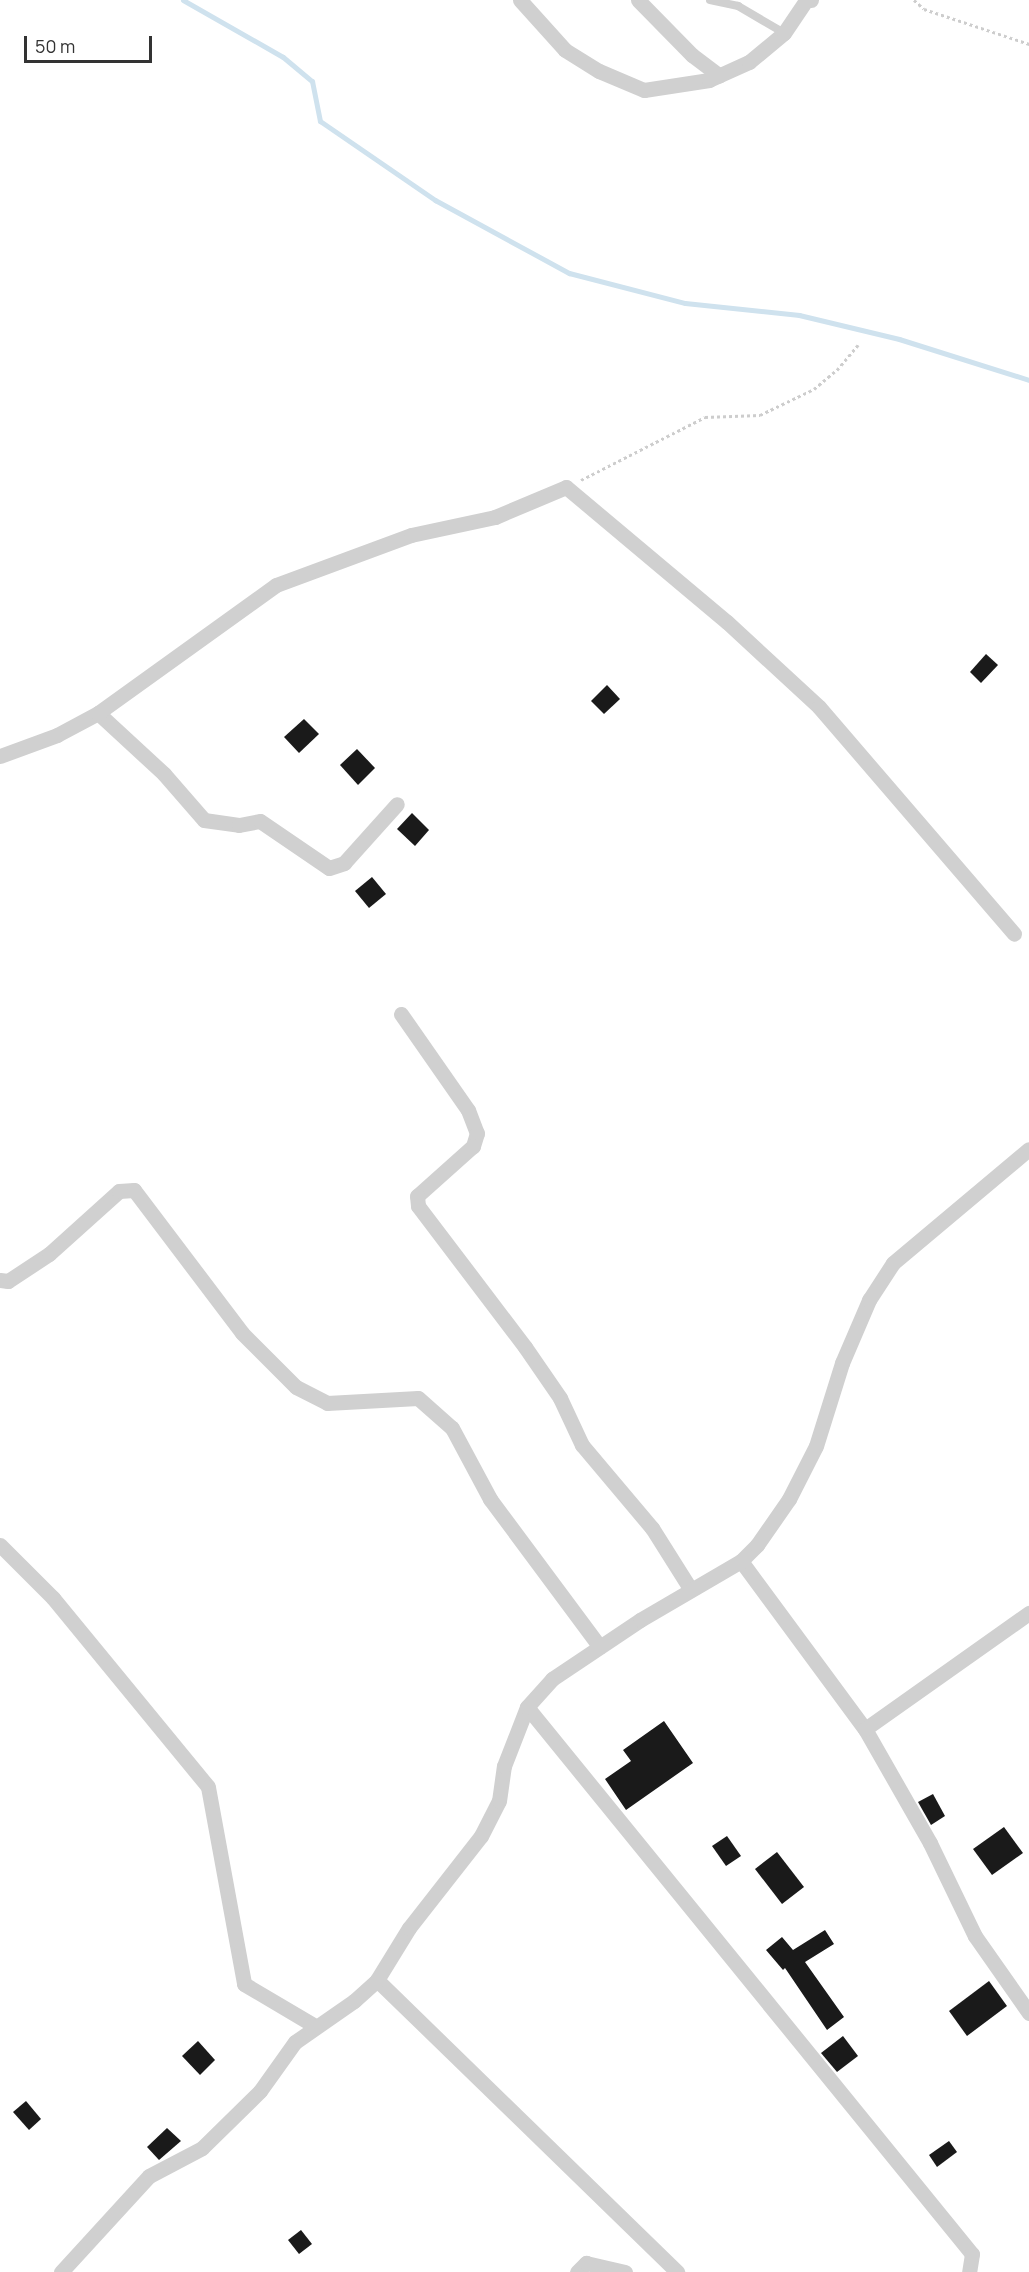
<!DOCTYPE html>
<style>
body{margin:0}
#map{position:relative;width:1029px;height:2272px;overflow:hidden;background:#fff;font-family:Manrope,sans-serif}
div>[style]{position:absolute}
.stream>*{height:5px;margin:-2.5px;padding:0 2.5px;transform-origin:2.5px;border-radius:2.5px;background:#cfe2ee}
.building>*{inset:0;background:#1a1a1a}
.path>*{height:3px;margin-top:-1.5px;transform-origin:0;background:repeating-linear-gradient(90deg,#cdcdcd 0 3px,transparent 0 6px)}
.service>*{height:8px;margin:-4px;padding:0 4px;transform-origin:4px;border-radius:4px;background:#d0d0d0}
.minor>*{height:15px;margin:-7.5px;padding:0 7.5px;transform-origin:7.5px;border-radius:7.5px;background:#d0d0d0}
span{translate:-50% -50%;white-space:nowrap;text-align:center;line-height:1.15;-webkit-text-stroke:6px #fff;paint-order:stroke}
.scale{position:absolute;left:24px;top:36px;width:128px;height:27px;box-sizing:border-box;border:3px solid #333;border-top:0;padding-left:8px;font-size:18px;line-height:21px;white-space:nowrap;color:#333;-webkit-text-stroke:4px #fff;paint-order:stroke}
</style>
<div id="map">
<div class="stream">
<i style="left:183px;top:0;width:115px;rotate:29.7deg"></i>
<i style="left:283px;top:57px;width:38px;rotate:40deg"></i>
<i style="left:312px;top:81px;width:41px;rotate:78.7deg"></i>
<i style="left:320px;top:121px;width:140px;rotate:34.5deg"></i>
<i style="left:435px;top:200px;width:153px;rotate:28.6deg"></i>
<i style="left:569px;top:273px;width:120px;rotate:14.5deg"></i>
<i style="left:685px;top:303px;width:115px;rotate:6deg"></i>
<i style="left:799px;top:315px;width:103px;rotate:13.5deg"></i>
<i style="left:899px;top:339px;width:136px;rotate:17.5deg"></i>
</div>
<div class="building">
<i style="clip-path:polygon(986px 654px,998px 665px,981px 683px,970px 672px)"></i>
<i style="clip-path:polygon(607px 685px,620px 699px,604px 714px,591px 701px)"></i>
<i style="clip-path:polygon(304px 719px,319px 734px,299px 753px,284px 737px)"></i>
<i style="clip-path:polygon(357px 749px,375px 768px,358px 785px,340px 765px)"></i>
<i style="clip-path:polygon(412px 813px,429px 830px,415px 846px,397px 829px)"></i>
<i style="clip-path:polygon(372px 877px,386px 894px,369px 908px,355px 891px)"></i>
<i style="clip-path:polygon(664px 1721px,693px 1763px,626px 1810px,605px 1779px,631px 1761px,623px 1750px)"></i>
<i style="clip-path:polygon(933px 1794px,945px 1816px,931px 1825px,918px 1802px)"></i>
<i style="clip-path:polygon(1004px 1827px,1023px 1853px,992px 1875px,973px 1849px)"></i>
<i style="clip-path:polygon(727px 1836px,741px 1856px,726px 1866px,712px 1846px)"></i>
<i style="clip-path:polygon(777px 1852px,804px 1887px,782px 1904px,755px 1869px)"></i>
<i style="clip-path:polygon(825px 1930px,834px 1944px,805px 1962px,844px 2017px,827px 2030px,785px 1968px,783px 1970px,766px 1950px,782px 1937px,793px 1950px)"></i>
<i style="clip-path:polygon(989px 1981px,1007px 2006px,967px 2036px,949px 2011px)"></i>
<i style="clip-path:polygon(843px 2036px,858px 2056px,837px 2072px,821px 2053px)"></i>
<i style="clip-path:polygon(198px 2041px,215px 2060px,200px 2075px,182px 2056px)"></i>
<i style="clip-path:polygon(26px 2101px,41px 2119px,29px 2130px,13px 2112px)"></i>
<i style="clip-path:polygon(167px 2128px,181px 2141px,159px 2160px,147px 2147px)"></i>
<i style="clip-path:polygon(949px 2141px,957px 2152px,937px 2167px,929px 2155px)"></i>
<i style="clip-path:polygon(301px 2230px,312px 2244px,299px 2254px,288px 2240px)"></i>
</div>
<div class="path">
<i style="left:914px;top:0;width:13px;rotate:42deg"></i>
<i style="left:924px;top:9px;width:111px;rotate:18.4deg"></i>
<i style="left:581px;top:480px;width:139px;rotate:-26.9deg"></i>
<i style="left:705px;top:417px;width:55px;rotate:-2.1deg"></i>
<i style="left:760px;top:415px;width:60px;rotate:-25.7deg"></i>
<i style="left:814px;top:389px;width:30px;rotate:-40deg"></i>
<i style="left:837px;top:370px;width:33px;rotate:-50deg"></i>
</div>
<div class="service">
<i style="left:710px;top:0;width:29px;rotate:12deg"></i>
<i style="left:738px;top:6px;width:53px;rotate:30.4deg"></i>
</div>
<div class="minor">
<i style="left:520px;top:0;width:67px;rotate:48deg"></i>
<i style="left:565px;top:50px;width:40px;rotate:32deg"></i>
<i style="left:599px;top:71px;width:49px;rotate:22.9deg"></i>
<i style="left:644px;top:90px;width:66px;rotate:-8.7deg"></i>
<i style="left:709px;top:80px;width:44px;rotate:-24.2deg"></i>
<i style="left:749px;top:62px;width:45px;rotate:-39.6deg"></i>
<i style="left:784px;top:33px;width:40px;rotate:-56deg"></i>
<i style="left:806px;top:0;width:5px"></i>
<i style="left:638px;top:0;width:77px;rotate:45.5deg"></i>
<i style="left:692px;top:55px;width:34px;rotate:37deg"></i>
<i style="left:98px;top:713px;width:90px;rotate:42.7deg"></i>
<i style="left:164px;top:774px;width:61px;rotate:49deg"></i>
<i style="left:204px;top:820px;width:35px;rotate:8deg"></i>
<i style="left:239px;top:825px;width:21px;rotate:-11deg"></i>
<i style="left:260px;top:821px;width:83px;rotate:34.3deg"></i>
<i style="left:329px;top:868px;width:16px;rotate:-18deg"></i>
<i style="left:344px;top:863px;width:79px;rotate:-48.1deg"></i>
<i style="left:0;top:756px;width:61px;rotate:-20.2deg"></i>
<i style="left:57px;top:735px;width:47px;rotate:-28.2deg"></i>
<i style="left:98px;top:713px;width:219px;rotate:-35.7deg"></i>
<i style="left:276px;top:585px;width:144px;rotate:-20.3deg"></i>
<i style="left:411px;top:535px;width:86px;rotate:-12.1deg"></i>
<i style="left:495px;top:517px;width:77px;rotate:-22.9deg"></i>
<i style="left:566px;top:487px;width:210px;rotate:40deg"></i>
<i style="left:727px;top:622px;width:125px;rotate:42.7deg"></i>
<i style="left:819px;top:707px;width:299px;rotate:49.3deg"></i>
<i style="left:401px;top:1014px;width:117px;rotate:55.1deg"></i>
<i style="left:468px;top:1110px;width:25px;rotate:69deg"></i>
<i style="left:477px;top:1133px;width:14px;rotate:107deg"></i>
<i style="left:473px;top:1146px;width:75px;rotate:138.2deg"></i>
<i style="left:417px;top:1196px;width:10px;rotate:84deg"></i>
<i style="left:418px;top:1206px;width:177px;rotate:52.8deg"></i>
<i style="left:525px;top:1347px;width:62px;rotate:55.5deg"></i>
<i style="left:560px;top:1398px;width:52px;rotate:64.9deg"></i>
<i style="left:582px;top:1445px;width:109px;rotate:49.9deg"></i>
<i style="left:652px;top:1528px;width:73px;rotate:57.8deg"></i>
<i style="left:0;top:1280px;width:8px;rotate:7deg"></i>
<i style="left:8px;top:1281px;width:49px;rotate:-33.4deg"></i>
<i style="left:49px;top:1254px;width:94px;rotate:-42deg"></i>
<i style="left:119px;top:1191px;width:15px;rotate:-4deg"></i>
<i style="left:134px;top:1190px;width:179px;rotate:52.9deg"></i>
<i style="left:242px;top:1333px;width:76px;rotate:45deg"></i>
<i style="left:296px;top:1387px;width:35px;rotate:27deg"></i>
<i style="left:327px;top:1403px;width:91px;rotate:-3.1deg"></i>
<i style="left:418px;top:1398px;width:45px;rotate:41.4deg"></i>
<i style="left:452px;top:1428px;width:81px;rotate:61.8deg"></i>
<i style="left:490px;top:1499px;width:184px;rotate:53.4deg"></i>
<i style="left:0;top:1545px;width:75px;rotate:45deg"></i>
<i style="left:53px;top:1598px;width:244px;rotate:50.6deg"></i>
<i style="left:208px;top:1787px;width:200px;rotate:79.6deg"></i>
<i style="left:244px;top:1984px;width:82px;rotate:30.6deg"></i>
<i style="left:741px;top:1561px;width:209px;rotate:53.6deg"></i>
<i style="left:865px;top:1729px;width:131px;rotate:60.3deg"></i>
<i style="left:930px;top:1843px;width:103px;rotate:64.2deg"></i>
<i style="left:975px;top:1936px;width:94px;rotate:55deg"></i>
<i style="left:527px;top:1707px;width:705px;rotate:50.87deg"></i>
<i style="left:972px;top:2254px;width:18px;rotate:99deg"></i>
<i style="left:865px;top:1729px;width:201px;rotate:-35.3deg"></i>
<i style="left:377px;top:1980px;width:419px;rotate:44.2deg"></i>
<i style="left:61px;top:2272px;width:130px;rotate:-47.5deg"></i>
<i style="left:149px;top:2176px;width:60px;rotate:-27.8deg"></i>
<i style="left:202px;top:2148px;width:81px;rotate:-44.5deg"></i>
<i style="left:260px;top:2091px;width:60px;rotate:-54.5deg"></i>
<i style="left:295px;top:2042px;width:72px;rotate:-34.8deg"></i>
<i style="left:354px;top:2001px;width:31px;rotate:-42deg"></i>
<i style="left:377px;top:1980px;width:61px;rotate:-58.4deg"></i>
<i style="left:409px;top:1928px;width:117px;rotate:-52deg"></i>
<i style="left:481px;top:1836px;width:39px;rotate:-63deg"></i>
<i style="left:499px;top:1801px;width:35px;rotate:-82deg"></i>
<i style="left:504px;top:1766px;width:63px;rotate:-68.7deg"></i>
<i style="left:527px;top:1707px;width:38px;rotate:-48deg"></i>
<i style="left:552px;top:1679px;width:106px;rotate:-33.8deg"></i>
<i style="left:640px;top:1620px;width:117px;rotate:-30.3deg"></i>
<i style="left:741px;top:1561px;width:23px;rotate:-45deg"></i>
<i style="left:757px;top:1545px;width:56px;rotate:-55.2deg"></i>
<i style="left:789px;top:1499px;width:59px;rotate:-63deg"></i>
<i style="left:816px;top:1446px;width:87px;rotate:-72.6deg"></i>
<i style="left:842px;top:1363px;width:69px;rotate:-66.8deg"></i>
<i style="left:869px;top:1300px;width:44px;rotate:-57deg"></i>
<i style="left:893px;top:1263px;width:177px;rotate:-40deg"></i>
<i style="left:577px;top:2272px;width:13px;rotate:-45deg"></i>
<i style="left:586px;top:2263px;width:40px;rotate:13deg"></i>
</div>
<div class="scale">50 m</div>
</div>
